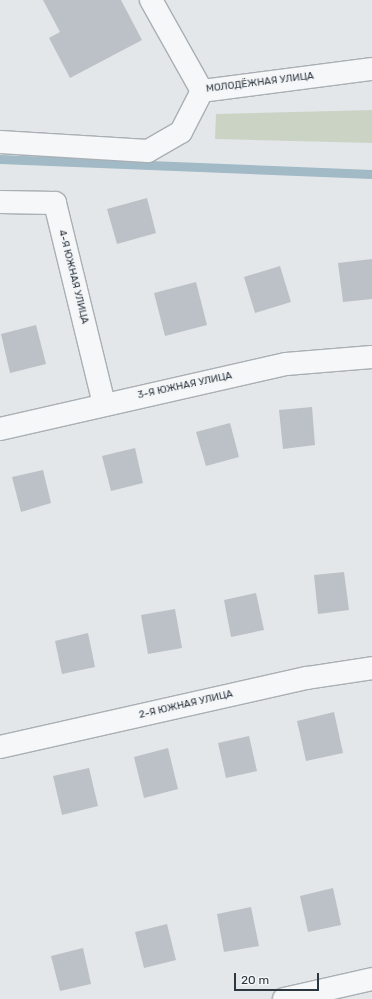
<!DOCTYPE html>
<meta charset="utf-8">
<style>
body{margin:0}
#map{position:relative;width:372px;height:999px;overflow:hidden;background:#e3e7ea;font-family:Rubik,sans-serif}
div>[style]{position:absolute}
.green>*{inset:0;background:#cbd3c5}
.stream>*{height:9px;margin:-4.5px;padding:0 4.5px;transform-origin:4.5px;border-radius:4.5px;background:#a2b9c6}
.building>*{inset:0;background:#bbc1c6}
.roads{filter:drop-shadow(1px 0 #a9afb4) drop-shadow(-1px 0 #a9afb4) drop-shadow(0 1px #a9afb4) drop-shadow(0 -1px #a9afb4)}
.street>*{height:22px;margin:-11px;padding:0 11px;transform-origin:11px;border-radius:11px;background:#f6f7f8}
span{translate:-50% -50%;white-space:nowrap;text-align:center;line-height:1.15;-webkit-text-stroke:4px #f3f5f7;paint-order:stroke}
.street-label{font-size:10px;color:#2d3740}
.scale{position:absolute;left:234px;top:973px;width:85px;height:18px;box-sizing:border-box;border:2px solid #2d3740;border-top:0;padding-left:5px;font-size:12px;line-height:14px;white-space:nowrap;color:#2d3740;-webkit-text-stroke:3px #f3f5f7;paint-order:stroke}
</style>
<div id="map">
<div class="green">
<i style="clip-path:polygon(372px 110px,372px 143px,215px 139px,216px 114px)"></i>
</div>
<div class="stream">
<i style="left:0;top:159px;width:372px;rotate:2.3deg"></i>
</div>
<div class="building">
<i style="clip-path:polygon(43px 0,121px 0,142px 40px,70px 78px,49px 38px,60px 32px)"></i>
<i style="clip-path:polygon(147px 198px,156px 233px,117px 244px,107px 209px)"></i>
<i style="clip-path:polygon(372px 259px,372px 299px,343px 302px,338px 263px)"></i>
<i style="clip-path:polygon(280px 266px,291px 302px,255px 313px,244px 277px)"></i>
<i style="clip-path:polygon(196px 282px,207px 325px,165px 336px,154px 293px)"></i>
<i style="clip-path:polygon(36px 325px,46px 364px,10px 373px,1px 334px)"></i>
<i style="clip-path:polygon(312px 407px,315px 445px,283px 449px,279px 410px)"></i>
<i style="clip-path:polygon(230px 423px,239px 457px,206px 466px,196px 432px)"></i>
<i style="clip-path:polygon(135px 448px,143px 483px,111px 491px,102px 456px)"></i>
<i style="clip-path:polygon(43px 470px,51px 503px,21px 512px,12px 477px)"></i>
<i style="clip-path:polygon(344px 572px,349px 610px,318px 614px,314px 575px)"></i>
<i style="clip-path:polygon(256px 593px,264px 630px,231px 637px,224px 600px)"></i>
<i style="clip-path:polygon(175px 609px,182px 648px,148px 654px,141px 615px)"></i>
<i style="clip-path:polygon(88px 633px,95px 667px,62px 674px,55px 641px)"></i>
<i style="clip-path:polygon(334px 712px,343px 753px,306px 761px,297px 721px)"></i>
<i style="clip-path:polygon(249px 736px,257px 771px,226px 778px,218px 743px)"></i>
<i style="clip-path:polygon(168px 748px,178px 789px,144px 798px,134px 757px)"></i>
<i style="clip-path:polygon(89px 768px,98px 806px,62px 815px,53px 776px)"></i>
<i style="clip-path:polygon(333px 888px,341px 925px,308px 932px,300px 896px)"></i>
<i style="clip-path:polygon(251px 907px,259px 946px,224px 952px,217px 914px)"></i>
<i style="clip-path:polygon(167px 924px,176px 960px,144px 968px,135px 932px)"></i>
<i style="clip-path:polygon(83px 948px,91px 984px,60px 991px,51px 956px)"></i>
</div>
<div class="roads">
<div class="street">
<i style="left:151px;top:0;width:104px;rotate:60.7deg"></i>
<i style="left:202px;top:91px;width:171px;rotate:-7.4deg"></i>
<i style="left:0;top:142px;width:148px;rotate:3.5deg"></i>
<i style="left:148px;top:151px;width:38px;rotate:-30deg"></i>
<i style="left:181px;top:132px;width:46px;rotate:-62.9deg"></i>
<i style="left:0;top:202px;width:55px;rotate:1deg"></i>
<i style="left:55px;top:203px;width:207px;rotate:76.3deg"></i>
<i style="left:0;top:429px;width:293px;rotate:-12.8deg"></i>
<i style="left:286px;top:364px;width:86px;rotate:-4.7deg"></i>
<i style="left:0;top:747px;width:315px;rotate:-12.7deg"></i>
<i style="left:307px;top:678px;width:66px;rotate:-8.7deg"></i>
<i style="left:284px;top:999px;width:90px;rotate:-12.8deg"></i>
</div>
</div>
<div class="street-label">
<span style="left:260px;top:83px;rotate:-7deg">МОЛОДЁЖНАЯ УЛИЦА</span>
<span style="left:73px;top:277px;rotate:76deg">4-Я ЮЖНАЯ УЛИЦА</span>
<span style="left:185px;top:386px;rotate:-12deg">3-Я ЮЖНАЯ УЛИЦА</span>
<span style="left:186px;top:705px;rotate:-13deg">2-Я ЮЖНАЯ УЛИЦА</span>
</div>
<div class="scale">20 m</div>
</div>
